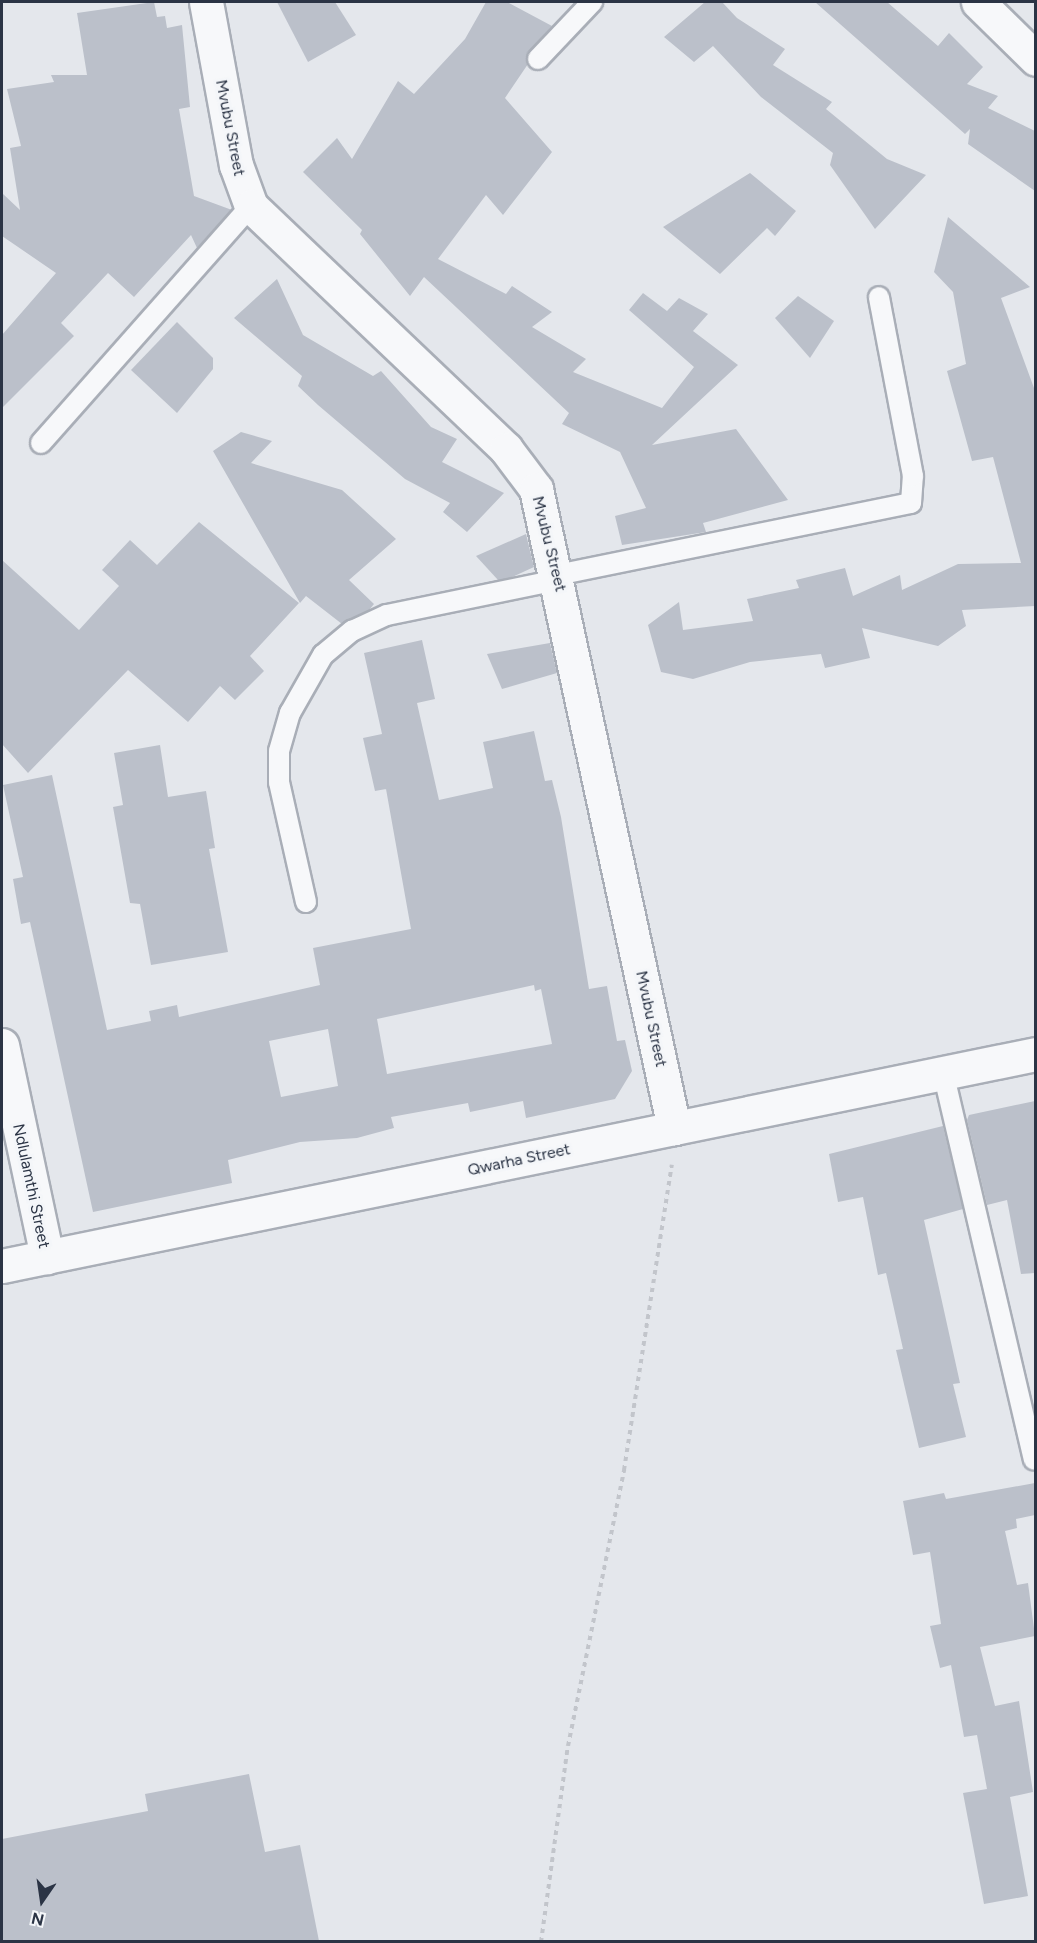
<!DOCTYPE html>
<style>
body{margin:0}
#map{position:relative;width:1037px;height:1943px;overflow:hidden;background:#e4e7ec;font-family:Figtree,sans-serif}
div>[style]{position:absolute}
.building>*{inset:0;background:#bbc0ca}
.path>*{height:4px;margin-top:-2px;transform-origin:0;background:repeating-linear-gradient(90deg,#c2c5cb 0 4.5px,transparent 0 9px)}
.roads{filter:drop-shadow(2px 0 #a9aeb7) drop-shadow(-2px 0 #a9aeb7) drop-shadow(0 2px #a9aeb7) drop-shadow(0 -2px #a9aeb7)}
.lane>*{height:20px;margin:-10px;padding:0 10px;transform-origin:10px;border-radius:10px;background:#f7f8fa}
.street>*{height:33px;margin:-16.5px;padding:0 16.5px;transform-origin:16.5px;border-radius:16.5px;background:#f7f8fa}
span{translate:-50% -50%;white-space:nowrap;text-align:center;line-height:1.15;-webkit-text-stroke:6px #f4f6f9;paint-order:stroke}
.street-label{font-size:16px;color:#2b3445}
.frame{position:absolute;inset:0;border:3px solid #2b3445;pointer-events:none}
.north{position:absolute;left:12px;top:1871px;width:60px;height:60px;-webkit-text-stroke:4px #f4f6f9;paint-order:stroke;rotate:193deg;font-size:16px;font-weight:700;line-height:24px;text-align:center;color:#2b3445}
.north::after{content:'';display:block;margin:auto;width:21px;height:27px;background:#2b3445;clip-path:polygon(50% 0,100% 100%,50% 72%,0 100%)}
</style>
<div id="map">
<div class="building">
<i style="clip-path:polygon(154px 2px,157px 17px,165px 16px,167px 28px,182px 25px,190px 107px,179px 109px,194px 196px,232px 210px,197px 248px,191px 235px,134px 297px,108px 273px,61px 323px,74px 336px,2px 408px,2px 335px,56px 273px,2px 236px,2px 193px,20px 210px,10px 148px,21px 146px,7px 89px,54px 82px,51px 75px,87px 75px,77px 13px)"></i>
<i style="clip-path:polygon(277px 2px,335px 2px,356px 35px,308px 62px)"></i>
<i style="clip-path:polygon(486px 2px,507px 2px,552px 26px,529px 51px,528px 64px,505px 98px,552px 152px,503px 215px,486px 195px,438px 259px,506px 294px,512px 286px,552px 312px,532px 327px,586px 359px,573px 372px,662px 408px,694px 367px,629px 310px,643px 293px,667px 311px,679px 298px,708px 314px,693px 331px,738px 365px,652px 445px,736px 429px,788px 500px,703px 523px,706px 532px,622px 545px,615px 516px,646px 508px,620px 452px,562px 424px,569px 413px,424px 277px,410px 296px,360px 234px,362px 230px,303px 172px,337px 138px,352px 159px,398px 81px,414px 94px,465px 39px)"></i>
<i style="clip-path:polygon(705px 2px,722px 2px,737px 18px,785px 49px,773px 65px,832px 102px,826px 109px,887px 159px,926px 175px,875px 229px,830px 165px,833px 153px,761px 97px,713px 46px,694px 62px,664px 37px)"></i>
<i style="clip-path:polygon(815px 2px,887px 2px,938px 46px,949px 33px,983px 67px,967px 84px,998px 96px,988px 108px,1035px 131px,1035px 191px,968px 144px,970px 129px,965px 134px)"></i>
<i style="clip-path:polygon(750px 173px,796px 211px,775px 236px,767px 228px,720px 274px,663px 227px)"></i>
<i style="clip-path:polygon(948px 217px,1030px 287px,1001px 298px,1034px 388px,1035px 606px,962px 610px,966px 626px,938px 646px,862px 628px,870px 658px,825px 668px,821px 654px,750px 662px,693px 679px,661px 672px,648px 625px,679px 602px,683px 630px,753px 621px,747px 599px,799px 588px,796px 580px,845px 568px,853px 596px,900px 575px,902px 590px,958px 564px,1021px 563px,993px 457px,972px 461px,947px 371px,966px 364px,953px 292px,934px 272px)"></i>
<i style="clip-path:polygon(277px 279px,303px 335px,373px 376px,381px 371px,431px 427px,457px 439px,442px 462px,504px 493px,467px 532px,443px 512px,450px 503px,405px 479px,318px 405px,298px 386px,302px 376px,234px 318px)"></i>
<i style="clip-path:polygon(798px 296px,834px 321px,810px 358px,775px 318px)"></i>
<i style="clip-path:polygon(177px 322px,213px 358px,213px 369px,177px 413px,131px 370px)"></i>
<i style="clip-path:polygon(241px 432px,272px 441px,251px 463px,342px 490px,396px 539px,349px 580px,374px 604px,369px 610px,342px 624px,306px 596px,300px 603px,213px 451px)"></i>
<i style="clip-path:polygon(199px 522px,299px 603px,250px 656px,264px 671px,235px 700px,220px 686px,188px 722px,128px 670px,28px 773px,2px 744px,2px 560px,79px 630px,119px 586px,102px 570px,130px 540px,157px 565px)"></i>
<i style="clip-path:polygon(526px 534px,534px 567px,510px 578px,498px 580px,476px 556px)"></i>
<i style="clip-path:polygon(evenodd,422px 640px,435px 699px,417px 703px,439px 800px,493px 788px,483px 742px,534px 731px,545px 781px,552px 780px,561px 817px,589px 989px,607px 986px,617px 1041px,625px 1040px,632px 1071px,615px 1099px,526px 1118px,523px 1101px,470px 1112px,468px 1103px,391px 1117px,394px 1128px,357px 1138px,300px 1142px,228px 1160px,232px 1183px,93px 1212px,30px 922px,21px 924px,13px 879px,23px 877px,3px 785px,52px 775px,107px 1030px,151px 1021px,149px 1011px,177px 1005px,179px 1017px,320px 985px,313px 948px,411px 929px,386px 789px,375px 791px,363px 738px,382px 734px,364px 653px,422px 640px,534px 985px,535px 991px,541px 989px,552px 1044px,387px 1074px,377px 1019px,534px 985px,422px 640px,328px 1029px,338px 1086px,281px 1097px,269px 1041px,328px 1029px)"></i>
<i style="clip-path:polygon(550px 643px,557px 673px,502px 689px,487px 654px)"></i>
<i style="clip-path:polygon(160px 745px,168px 797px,206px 791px,215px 848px,209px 849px,228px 952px,151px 965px,140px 904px,130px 903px,113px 807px,123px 805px,114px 753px)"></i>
<i style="clip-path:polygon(1035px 1101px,1035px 1273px,1021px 1274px,1007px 1200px,987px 1205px,967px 1120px,969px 1115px)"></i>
<i style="clip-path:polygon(943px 1126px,963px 1209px,924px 1220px,960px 1383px,953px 1384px,966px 1437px,919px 1448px,896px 1350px,903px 1349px,886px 1273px,878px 1275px,863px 1197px,838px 1202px,829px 1154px)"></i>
<i style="clip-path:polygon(1035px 1483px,1035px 1515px,1016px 1519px,1017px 1528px,1005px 1531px,1017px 1585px,1028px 1583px,1035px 1636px,980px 1647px,995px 1706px,1019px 1701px,1033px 1792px,1010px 1797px,1028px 1896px,984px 1904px,963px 1793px,987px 1789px,977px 1735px,964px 1737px,951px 1665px,940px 1668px,930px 1626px,941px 1624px,930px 1552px,913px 1555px,903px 1501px,944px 1493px,946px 1499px)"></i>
<i style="clip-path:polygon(249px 1774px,265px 1852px,300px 1845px,319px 1941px,2px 1941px,2px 1839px,148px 1811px,145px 1794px)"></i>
</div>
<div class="path">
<i style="left:541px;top:1942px;width:198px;rotate:-82.2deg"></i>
<i style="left:568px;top:1746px;width:282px;rotate:-78.5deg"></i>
<i style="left:624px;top:1470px;width:309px;rotate:-81.1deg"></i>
</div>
<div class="roads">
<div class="lane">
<i style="left:538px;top:59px;width:79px;rotate:-46.5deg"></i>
<i style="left:41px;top:443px;width:317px;rotate:-48.5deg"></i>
<i style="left:557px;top:575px;width:361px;rotate:-11.5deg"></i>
<i style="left:911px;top:503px;width:27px;rotate:-86deg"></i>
<i style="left:913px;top:476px;width:182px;rotate:-100.8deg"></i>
<i style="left:306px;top:902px;width:123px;rotate:-102.7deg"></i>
<i style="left:279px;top:782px;width:31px;rotate:-90deg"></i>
<i style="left:279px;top:751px;width:40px;rotate:-74deg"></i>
<i style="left:290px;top:713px;width:67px;rotate:-60.4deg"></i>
<i style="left:323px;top:655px;width:38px;rotate:-40deg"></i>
<i style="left:352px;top:631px;width:38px;rotate:-25deg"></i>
<i style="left:387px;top:615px;width:175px;rotate:-11.6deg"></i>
<i style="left:943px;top:1072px;width:398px;rotate:76.8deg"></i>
</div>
<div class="street">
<i style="left:206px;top:2px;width:166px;rotate:79.6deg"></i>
<i style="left:236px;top:165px;width:44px;rotate:69.9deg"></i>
<i style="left:251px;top:206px;width:352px;rotate:43.6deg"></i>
<i style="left:506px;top:449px;width:50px;rotate:53.1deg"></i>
<i style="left:536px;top:489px;width:654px;rotate:77.81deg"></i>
<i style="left:978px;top:2px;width:81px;rotate:44.5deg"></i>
<i style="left:2px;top:1045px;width:217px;rotate:78deg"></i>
<i style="left:2px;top:1266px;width:1056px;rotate:-11.59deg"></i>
</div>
</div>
<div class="street-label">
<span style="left:230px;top:128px;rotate:79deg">Mvubu Street</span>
<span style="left:549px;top:544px;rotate:76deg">Mvubu Street</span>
<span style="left:651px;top:1019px;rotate:78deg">Mvubu Street</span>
<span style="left:519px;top:1160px;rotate:-12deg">Qwarha Street</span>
<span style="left:31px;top:1186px;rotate:78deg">Ndlulamthi Street</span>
</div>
<div class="frame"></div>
<div class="north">N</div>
</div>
